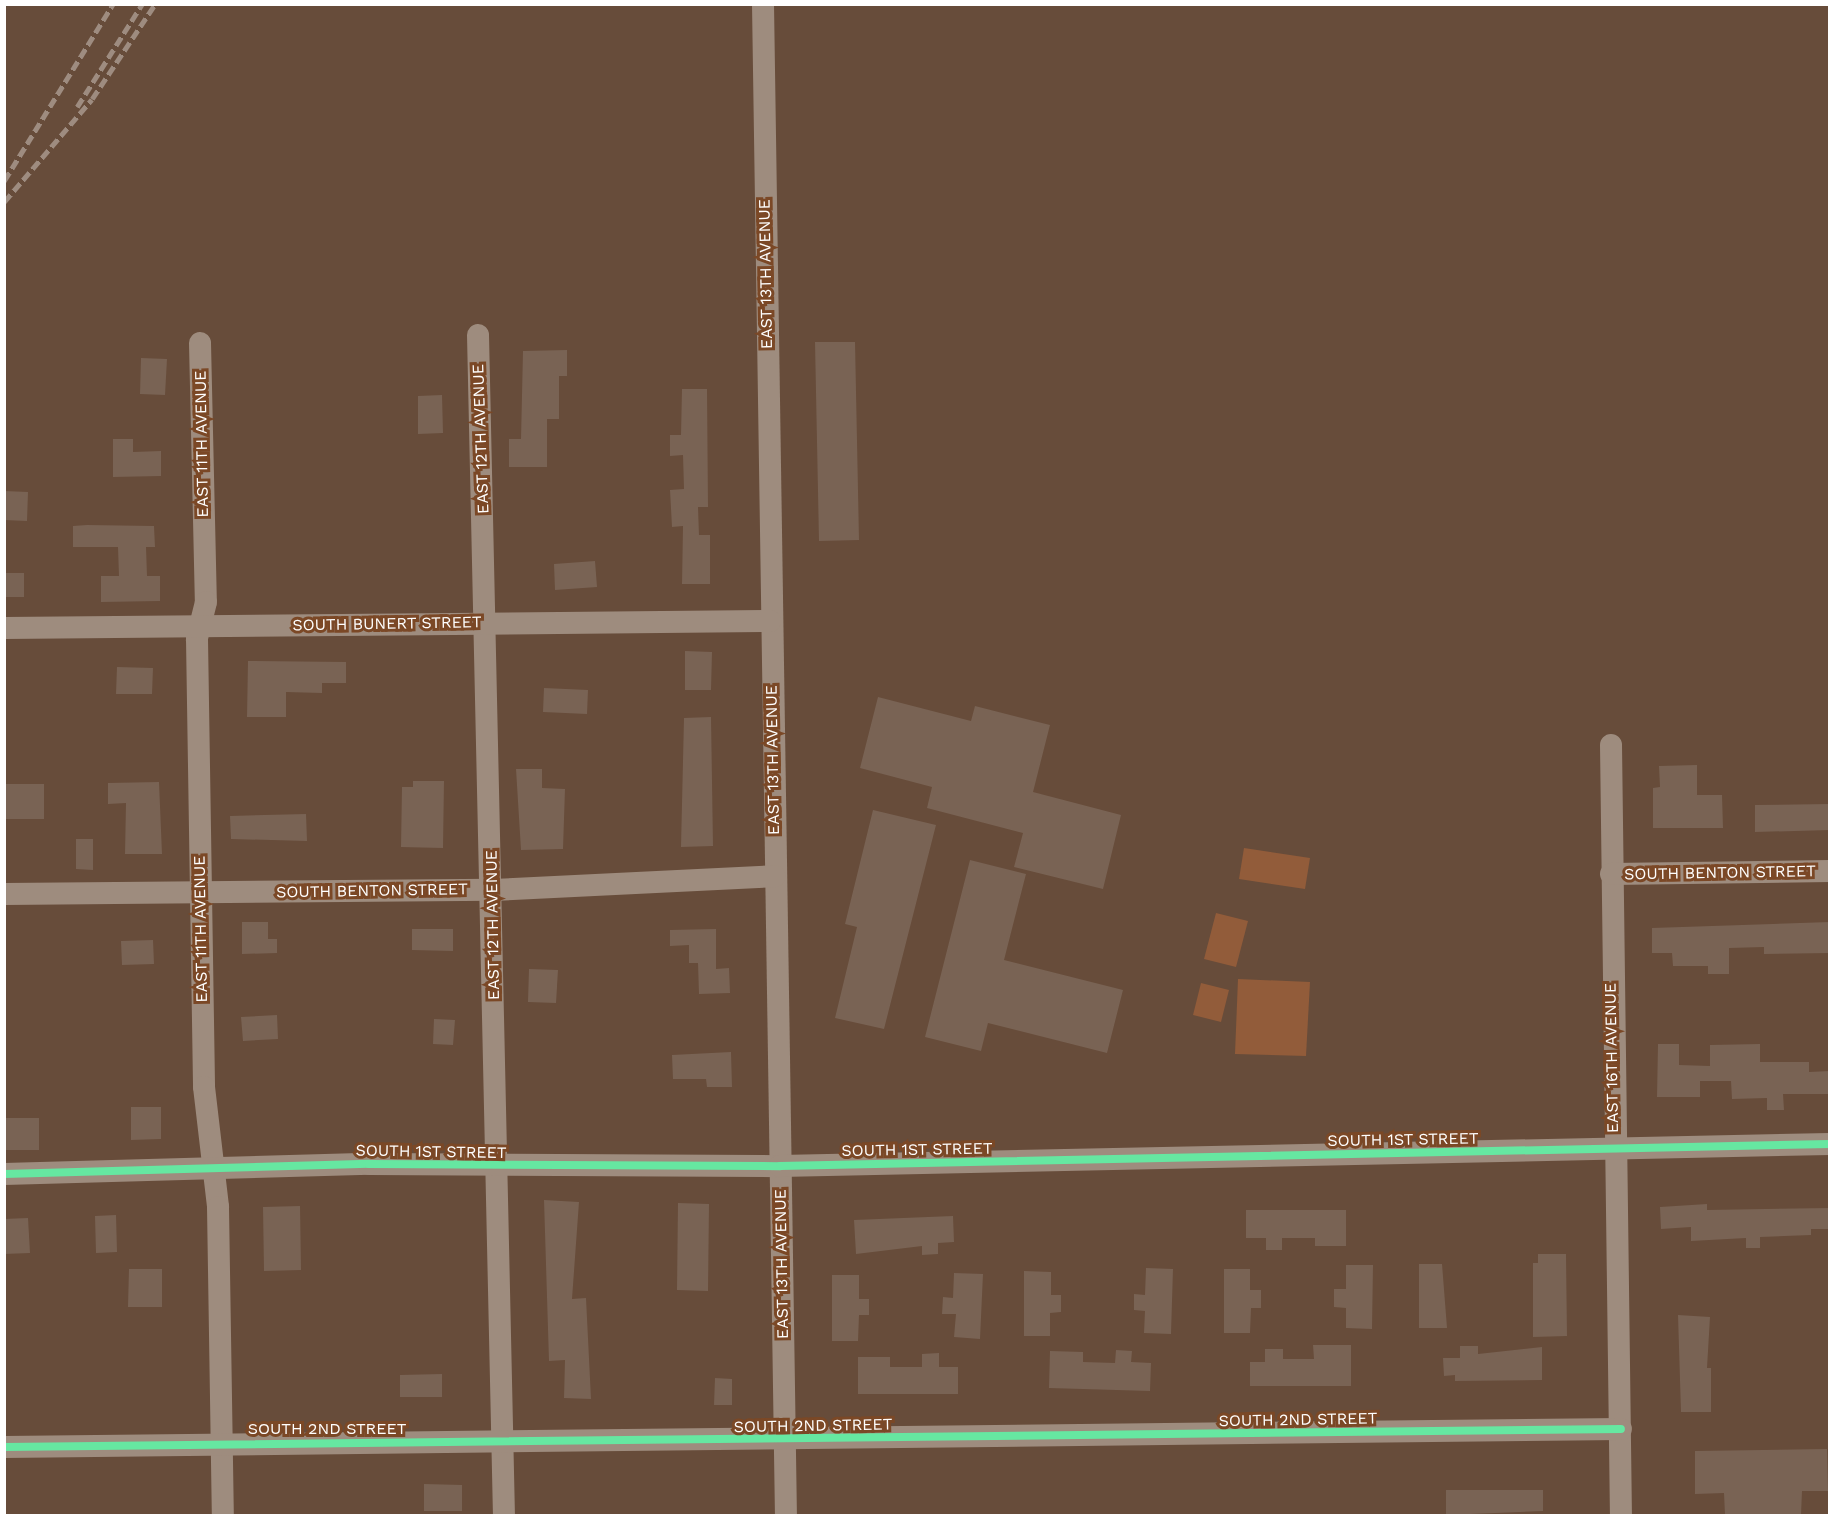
<!DOCTYPE html>
<style>
body{margin:0}
#map{position:relative;width:1834px;height:1520px;overflow:hidden;background:#674c3a;font-family:"Work Sans",sans-serif}
div>[style]{position:absolute}
.green>*{inset:0;background:#925c3a}
.building>*{inset:0;background:#796354}
.minor>*{height:22px;margin:-11px;padding:0 11px;transform-origin:11px;border-radius:11px;background:#9e8c7e}
.rail>*{height:4.5px;margin-top:-2.25px;transform-origin:0;background:repeating-linear-gradient(90deg,#9e8c80 0 10px,transparent 0 14.5px)}
.cycleway>*{height:8px;margin:-4px;padding:0 4px;transform-origin:4px;border-radius:4px;background:#66e7a1}
span{translate:-50% -50%;white-space:nowrap;text-align:center;line-height:1.15;-webkit-text-stroke:6px #7b4826;paint-order:stroke}
.street-label{font-size:16px;color:#fff}
.frame{position:absolute;inset:0;border:6px solid #fff;pointer-events:none}
</style>
<div id="map">
<div class="green">
<i style="clip-path:polygon(1244px 848px,1310px 858px,1305px 889px,1239px 879px)"></i>
<i style="clip-path:polygon(1216px 913px,1248px 921px,1236px 967px,1204px 959px)"></i>
<i style="clip-path:polygon(1238px 979px,1310px 982px,1306px 1056px,1235px 1054px)"></i>
<i style="clip-path:polygon(1201px 983px,1229px 990px,1221px 1022px,1193px 1015px)"></i>
</div>
<div class="building">
<i style="clip-path:polygon(815px 342px,855px 342px,859px 540px,819px 541px)"></i>
<i style="clip-path:polygon(567px 350px,567px 376px,559px 376px,559px 419px,547px 419px,547px 467px,509px 467px,509px 439px,521px 439px,523px 351px)"></i>
<i style="clip-path:polygon(141px 358px,167px 359px,165px 395px,140px 394px)"></i>
<i style="clip-path:polygon(682px 389px,707px 389px,708px 507px,698px 507px,699px 535px,710px 535px,710px 584px,682px 584px,683px 526px,672px 527px,670px 490px,684px 489px,683px 455px,670px 456px,670px 435px,681px 435px)"></i>
<i style="clip-path:polygon(442px 395px,443px 433px,418px 434px,418px 396px)"></i>
<i style="clip-path:polygon(113px 439px,133px 439px,133px 452px,161px 451px,161px 476px,113px 477px)"></i>
<i style="clip-path:polygon(4px 491px,28px 492px,27px 521px,4px 520px)"></i>
<i style="clip-path:polygon(87px 525px,154px 526px,155px 547px,146px 547px,147px 576px,160px 576px,160px 601px,101px 602px,101px 576px,119px 576px,118px 547px,73px 547px,73px 526px)"></i>
<i style="clip-path:polygon(595px 561px,597px 587px,555px 590px,554px 564px)"></i>
<i style="clip-path:polygon(4px 573px,24px 573px,24px 597px,4px 597px)"></i>
<i style="clip-path:polygon(685px 651px,712px 652px,711px 690px,685px 690px)"></i>
<i style="clip-path:polygon(248px 661px,346px 662px,346px 683px,322px 683px,322px 693px,286px 692px,286px 717px,247px 717px)"></i>
<i style="clip-path:polygon(117px 667px,153px 668px,152px 694px,116px 694px)"></i>
<i style="clip-path:polygon(544px 688px,588px 690px,587px 714px,543px 712px)"></i>
<i style="clip-path:polygon(878px 697px,971px 721px,975px 706px,1050px 725px,1033px 792px,1121px 815px,1103px 889px,1014px 867px,1023px 833px,927px 808px,932px 787px,860px 768px)"></i>
<i style="clip-path:polygon(711px 717px,713px 846px,681px 847px,684px 718px)"></i>
<i style="clip-path:polygon(1697px 765px,1697px 795px,1722px 795px,1723px 828px,1653px 828px,1653px 788px,1660px 787px,1659px 766px)"></i>
<i style="clip-path:polygon(516px 769px,542px 769px,542px 788px,565px 789px,563px 849px,521px 850px)"></i>
<i style="clip-path:polygon(413px 781px,444px 781px,443px 848px,401px 847px,402px 787px,413px 787px)"></i>
<i style="clip-path:polygon(159px 782px,162px 854px,125px 854px,126px 803px,108px 804px,108px 783px)"></i>
<i style="clip-path:polygon(4px 784px,44px 784px,44px 819px,4px 819px)"></i>
<i style="clip-path:polygon(1830px 804px,1830px 830px,1755px 832px,1755px 805px)"></i>
<i style="clip-path:polygon(873px 810px,936px 825px,884px 1029px,835px 1018px,857px 927px,845px 924px)"></i>
<i style="clip-path:polygon(306px 814px,307px 841px,231px 839px,230px 816px)"></i>
<i style="clip-path:polygon(76px 839px,93px 839px,93px 870px,76px 869px)"></i>
<i style="clip-path:polygon(970px 860px,1026px 874px,1004px 960px,1123px 990px,1107px 1053px,988px 1023px,981px 1051px,925px 1037px)"></i>
<i style="clip-path:polygon(242px 922px,268px 922px,268px 939px,277px 939px,277px 953px,242px 954px)"></i>
<i style="clip-path:polygon(1830px 922px,1830px 953px,1764px 954px,1764px 947px,1729px 948px,1729px 974px,1708px 974px,1708px 966px,1673px 966px,1672px 953px,1652px 953px,1652px 928px)"></i>
<i style="clip-path:polygon(412px 929px,453px 929px,453px 951px,412px 950px)"></i>
<i style="clip-path:polygon(716px 929px,716px 969px,729px 968px,730px 993px,699px 994px,698px 963px,689px 963px,689px 945px,670px 946px,670px 930px)"></i>
<i style="clip-path:polygon(153px 940px,154px 964px,122px 965px,121px 941px)"></i>
<i style="clip-path:polygon(529px 969px,558px 970px,556px 1003px,528px 1002px)"></i>
<i style="clip-path:polygon(277px 1015px,278px 1039px,243px 1041px,241px 1017px)"></i>
<i style="clip-path:polygon(434px 1019px,455px 1020px,453px 1045px,433px 1044px)"></i>
<i style="clip-path:polygon(1658px 1044px,1679px 1044px,1679px 1065px,1710px 1066px,1710px 1045px,1760px 1044px,1760px 1062px,1809px 1062px,1809px 1072px,1830px 1071px,1830px 1094px,1783px 1094px,1784px 1110px,1767px 1110px,1767px 1098px,1732px 1099px,1731px 1081px,1700px 1081px,1700px 1097px,1657px 1097px)"></i>
<i style="clip-path:polygon(731px 1052px,732px 1087px,707px 1087px,706px 1079px,673px 1079px,672px 1055px)"></i>
<i style="clip-path:polygon(131px 1107px,161px 1107px,161px 1139px,131px 1140px)"></i>
<i style="clip-path:polygon(4px 1118px,39px 1118px,39px 1150px,4px 1150px)"></i>
<i style="clip-path:polygon(544px 1200px,579px 1202px,572px 1299px,586px 1298px,591px 1399px,564px 1398px,565px 1360px,549px 1361px)"></i>
<i style="clip-path:polygon(678px 1203px,709px 1204px,708px 1291px,677px 1290px)"></i>
<i style="clip-path:polygon(1707px 1204px,1707px 1210px,1830px 1208px,1830px 1229px,1811px 1229px,1811px 1235px,1760px 1237px,1760px 1248px,1746px 1248px,1746px 1238px,1691px 1241px,1691px 1227px,1661px 1229px,1660px 1207px)"></i>
<i style="clip-path:polygon(300px 1206px,301px 1270px,264px 1271px,263px 1207px)"></i>
<i style="clip-path:polygon(1246px 1210px,1346px 1210px,1346px 1246px,1315px 1246px,1315px 1238px,1282px 1238px,1282px 1250px,1266px 1250px,1266px 1238px,1246px 1238px)"></i>
<i style="clip-path:polygon(116px 1215px,117px 1252px,96px 1253px,95px 1216px)"></i>
<i style="clip-path:polygon(953px 1216px,954px 1242px,938px 1243px,938px 1254px,922px 1255px,922px 1246px,856px 1254px,854px 1220px)"></i>
<i style="clip-path:polygon(28px 1218px,30px 1253px,4px 1254px,4px 1219px)"></i>
<i style="clip-path:polygon(1538px 1254px,1566px 1254px,1567px 1336px,1533px 1337px,1533px 1263px,1538px 1263px)"></i>
<i style="clip-path:polygon(1419px 1264px,1442px 1264px,1447px 1328px,1419px 1328px)"></i>
<i style="clip-path:polygon(1346px 1265px,1373px 1265px,1372px 1329px,1346px 1328px,1346px 1308px,1334px 1307px,1334px 1289px,1346px 1289px)"></i>
<i style="clip-path:polygon(1146px 1268px,1173px 1269px,1171px 1334px,1144px 1333px,1145px 1311px,1134px 1310px,1134px 1294px,1145px 1295px)"></i>
<i style="clip-path:polygon(129px 1269px,162px 1269px,162px 1307px,128px 1307px)"></i>
<i style="clip-path:polygon(1224px 1269px,1250px 1269px,1250px 1290px,1261px 1290px,1261px 1308px,1251px 1308px,1250px 1333px,1224px 1333px)"></i>
<i style="clip-path:polygon(1024px 1271px,1051px 1272px,1051px 1295px,1061px 1295px,1061px 1312px,1050px 1313px,1050px 1336px,1024px 1336px)"></i>
<i style="clip-path:polygon(954px 1273px,983px 1274px,980px 1339px,954px 1337px,956px 1314px,942px 1314px,943px 1297px,953px 1298px)"></i>
<i style="clip-path:polygon(832px 1275px,859px 1275px,859px 1299px,869px 1299px,869px 1315px,859px 1315px,858px 1341px,832px 1341px)"></i>
<i style="clip-path:polygon(1678px 1315px,1710px 1317px,1707px 1368px,1711px 1368px,1711px 1412px,1681px 1412px)"></i>
<i style="clip-path:polygon(1313px 1345px,1351px 1345px,1351px 1386px,1250px 1386px,1250px 1362px,1265px 1362px,1265px 1349px,1283px 1349px,1283px 1359px,1314px 1359px)"></i>
<i style="clip-path:polygon(1460px 1346px,1478px 1346px,1478px 1354px,1542px 1347px,1542px 1380px,1455px 1381px,1455px 1375px,1444px 1376px,1443px 1358px,1460px 1358px)"></i>
<i style="clip-path:polygon(1116px 1350px,1132px 1351px,1131px 1362px,1151px 1363px,1150px 1391px,1049px 1388px,1050px 1351px,1083px 1352px,1083px 1362px,1115px 1363px)"></i>
<i style="clip-path:polygon(939px 1353px,939px 1367px,958px 1367px,958px 1394px,858px 1394px,858px 1357px,890px 1357px,890px 1367px,922px 1367px,922px 1354px)"></i>
<i style="clip-path:polygon(442px 1374px,442px 1397px,400px 1397px,400px 1375px)"></i>
<i style="clip-path:polygon(715px 1378px,732px 1379px,732px 1405px,714px 1405px)"></i>
<i style="clip-path:polygon(1827px 1449px,1828px 1491px,1802px 1491px,1801px 1515px,1725px 1515px,1724px 1493px,1695px 1494px,1695px 1451px)"></i>
<i style="clip-path:polygon(424px 1484px,462px 1485px,462px 1511px,424px 1511px)"></i>
<i style="clip-path:polygon(1446px 1490px,1543px 1490px,1543px 1511px,1446px 1515px)"></i>
</div>
<div class="minor">
<i style="left:763px;top:4px;width:1512px;rotate:89.13deg"></i>
<i style="left:478px;top:335px;width:1181px;rotate:88.74deg"></i>
<i style="left:200px;top:343px;width:259px;rotate:88.7deg"></i>
<i style="left:206px;top:602px;width:38px;rotate:104deg"></i>
<i style="left:197px;top:639px;width:448px;rotate:89.1deg"></i>
<i style="left:204px;top:1087px;width:121px;rotate:83.3deg"></i>
<i style="left:218px;top:1207px;width:309px;rotate:89.1deg"></i>
<i style="left:4px;top:628px;width:766px;rotate:-0.52deg"></i>
<i style="left:1611px;top:745px;width:771px;rotate:89.26deg"></i>
<i style="left:1611px;top:874px;width:219px;rotate:-0.8deg"></i>
<i style="left:4px;top:894px;width:489px;rotate:-0.5deg"></i>
<i style="left:493px;top:890px;width:282px;rotate:-2.8deg"></i>
<i style="left:4px;top:1174px;width:365px;rotate:-1.6deg"></i>
<i style="left:369px;top:1164px;width:411px;rotate:0.3deg"></i>
<i style="left:780px;top:1166px;width:1050px;rotate:-1.2deg"></i>
<i style="left:4px;top:1447px;width:1617px;rotate:-0.64deg"></i>
</div>
<div class="rail">
<i style="left:77px;top:107px;width:122px;rotate:-57.7deg"></i>
<i style="left:4px;top:181px;width:208px;rotate:-58.4deg"></i>
<i style="left:4px;top:202px;width:135px;rotate:-49.5deg"></i>
<i style="left:92px;top:99px;width:114px;rotate:-56.4deg"></i>
</div>
<div class="cycleway">
<i style="left:4px;top:1174px;width:365px;rotate:-1.6deg"></i>
<i style="left:369px;top:1164px;width:411px;rotate:0.3deg"></i>
<i style="left:780px;top:1166px;width:1050px;rotate:-1.2deg"></i>
<i style="left:4px;top:1447px;width:1617px;rotate:-0.64deg"></i>
</div>
<div class="street-label">
<span style="left:766px;top:274px;rotate:-91deg">EAST 13TH AVENUE</span>
<span style="left:481px;top:439px;rotate:-92deg">EAST 12TH AVENUE</span>
<span style="left:202px;top:444px;rotate:-91deg">EAST 11TH AVENUE</span>
<span style="left:387px;top:624px;rotate:-1deg">SOUTH BUNERT STREET</span>
<span style="left:773px;top:760px;rotate:-91deg">EAST 13TH AVENUE</span>
<span style="left:1720px;top:873px;rotate:-1deg">SOUTH BENTON STREET</span>
<span style="left:372px;top:891px;rotate:-1deg">SOUTH BENTON STREET</span>
<span style="left:493px;top:925px;rotate:-91deg">EAST 12TH AVENUE</span>
<span style="left:201px;top:929px;rotate:-91deg">EAST 11TH AVENUE</span>
<span style="left:1612px;top:1058px;rotate:-91deg">EAST 16TH AVENUE</span>
<span style="left:1403px;top:1140px;rotate:-1deg">SOUTH 1ST STREET</span>
<span style="left:917px;top:1150px;rotate:-1deg">SOUTH 1ST STREET</span>
<span style="left:431px;top:1152px;rotate:1deg">SOUTH 1ST STREET</span>
<span style="left:782px;top:1264px;rotate:-91deg">EAST 13TH AVENUE</span>
<span style="left:1298px;top:1420px;rotate:-1deg">SOUTH 2ND STREET</span>
<span style="left:813px;top:1426px;rotate:-1deg">SOUTH 2ND STREET</span>
<span style="left:327px;top:1429px">SOUTH 2ND STREET</span>
</div>
<div class="frame"></div>
</div>
